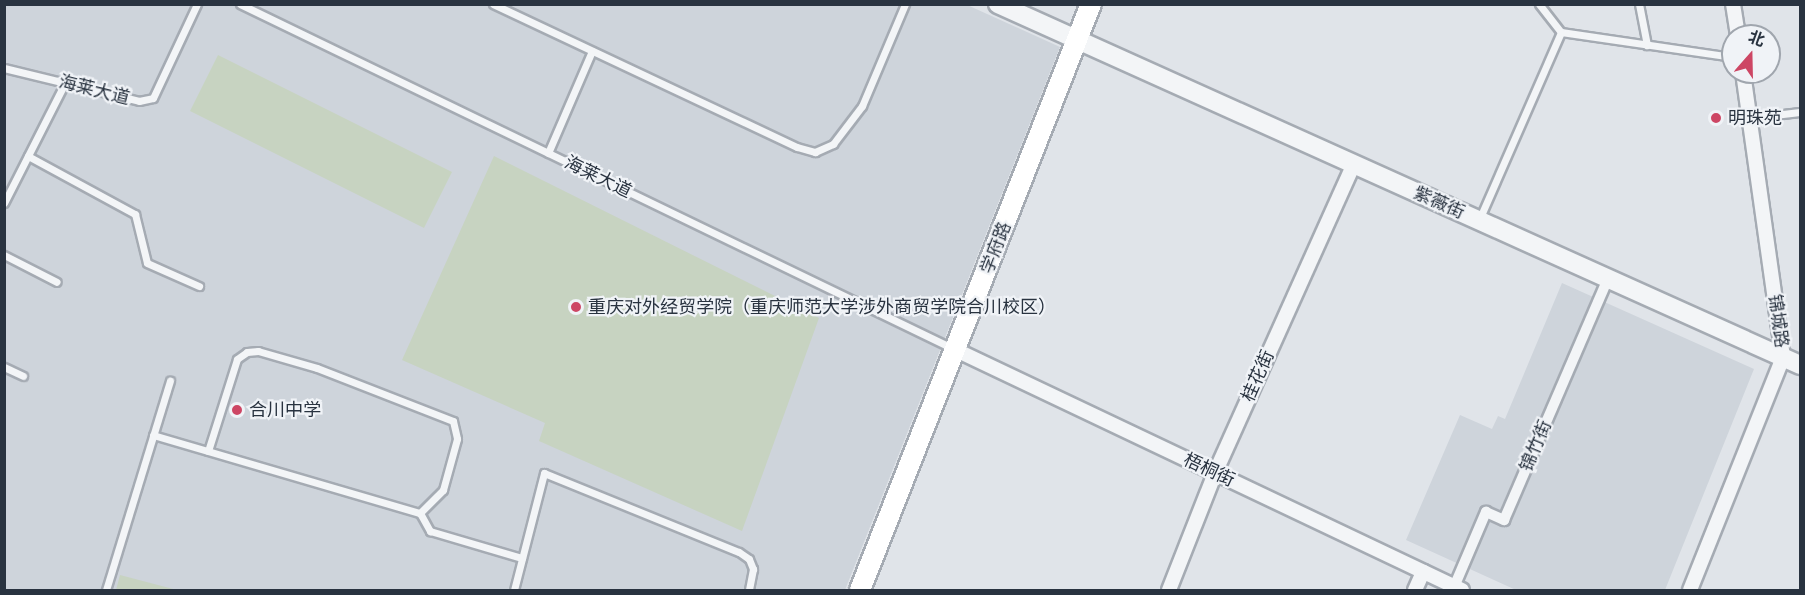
<!DOCTYPE html>
<meta charset="utf-8">
<style>
body{margin:0}
#map{position:relative;width:1805px;height:595px;overflow:hidden;background:#e0e4e9;font-family:Rubik,"Noto Sans SC",sans-serif}
div>[style]{position:absolute}
.built>*{inset:0;background:#ced4db}
.green>*{inset:0;background:#c7d3c1}
.roads{filter:drop-shadow(2px 0 #a5abb3) drop-shadow(-2px 0 #a5abb3) drop-shadow(0 2px #a5abb3) drop-shadow(0 -2px #a5abb3)}
.service>*{height:7px;margin:-3.5px;padding:0 3.5px;transform-origin:3.5px;border-radius:3.5px;background:#f3f5f7}
.pedestrian>*{height:10px;margin:-5px;padding:0 5px;transform-origin:5px;border-radius:5px;background:#f3f5f7}
.minor>*{height:14px;margin:-7px;padding:0 7px;transform-origin:7px;border-radius:7px;background:#f3f5f7}
.tertiary>*{height:18px;margin:-9px;padding:0 9px;transform-origin:9px;border-radius:9px;background:#f3f5f7}
.secondary>*{height:20px;margin:-10px;padding:0 10px;transform-origin:10px;border-radius:10px;background:#fff}
.dots>*{width:16px;height:16px;translate:-50% -50%;box-sizing:border-box;border:3px solid #f0f3f7;border-radius:50%}
span{translate:-50% -50%;white-space:nowrap;text-align:center;line-height:1.15;-webkit-text-stroke:4.5px #f0f3f7;paint-order:stroke}
.street-label{font-size:18px;color:#293340}
.poi-label{font-size:18px;color:#293340}
.left{translate:0 -50%;text-align:left}
.frame{position:absolute;inset:0;border:6px solid #293340;pointer-events:none}
.north{position:absolute;left:1721px;top:24px;width:60px;height:60px;box-sizing:border-box;background:#f0f3f7;border:2px solid #a0a6ae;border-radius:50%;rotate:20deg;font-size:16px;font-weight:700;line-height:24px;text-align:center;color:#293340}
.north::after{content:'';display:block;margin:auto;width:21px;height:27px;background:#cd4664;clip-path:polygon(50% 0,100% 100%,50% 72%,0 100%)}
</style>
<div id="map">
<div class="built">
<i style="clip-path:polygon(965px 4px,1060px 47px,845px 590px,5px 590px,4px 5px)"></i>
<i style="clip-path:polygon(1562px 283px,1754px 369px,1665px 590px,1516px 590px,1406px 540px,1460px 415px,1492px 429px,1498px 416px,1505px 419px)"></i>
</div>
<div class="green">
<i style="clip-path:polygon(218px 55px,452px 172px,424px 228px,190px 111px)"></i>
<i style="clip-path:polygon(494px 156px,819px 318px,742px 531px,539px 441px,545px 423px,402px 360px)"></i>
<i style="clip-path:polygon(120px 575px,177px 590px,116px 590px)"></i>
</div>
<div class="roads">
<div class="service">
<i style="left:240px;top:4px;width:793px;rotate:25.79deg"></i>
<i style="left:493px;top:4px;width:336px;rotate:25.2deg"></i>
<i style="left:797px;top:147px;width:19px;rotate:16deg"></i>
<i style="left:815px;top:152px;width:20px;rotate:-24deg"></i>
<i style="left:833px;top:144px;width:48px;rotate:-52.7deg"></i>
<i style="left:862px;top:106px;width:111px;rotate:-67.1deg"></i>
<i style="left:1539px;top:4px;width:36px;rotate:52deg"></i>
<i style="left:1561px;top:32px;width:174px;rotate:8.3deg"></i>
<i style="left:1639px;top:4px;width:42px;rotate:79deg"></i>
<i style="left:4px;top:68px;width:139px;rotate:13.7deg"></i>
<i style="left:139px;top:101px;width:14px;rotate:-12deg"></i>
<i style="left:153px;top:98px;width:104px;rotate:-64.9deg"></i>
<i style="left:1749px;top:118px;width:51px;rotate:-6.7deg"></i>
<i style="left:548px;top:153px;width:111px;rotate:-66.7deg"></i>
<i style="left:28px;top:156px;width:122px;rotate:28.5deg"></i>
<i style="left:135px;top:214px;width:50px;rotate:76.2deg"></i>
<i style="left:147px;top:263px;width:57px;rotate:23.9deg"></i>
<i style="left:4px;top:203px;width:135px;rotate:-63.1deg"></i>
<i style="left:1479px;top:220px;width:205px;rotate:-66.4deg"></i>
<i style="left:4px;top:255px;width:59px;rotate:27deg"></i>
<i style="left:4px;top:367px;width:21px;rotate:25deg"></i>
<i style="left:153px;top:435px;width:278px;rotate:16.3deg"></i>
<i style="left:420px;top:513px;width:21px;rotate:61deg"></i>
<i style="left:430px;top:531px;width:96px;rotate:16.4deg"></i>
<i style="left:208px;top:451px;width:96px;rotate:-72.5deg"></i>
<i style="left:237px;top:359px;width:12px;rotate:-35deg"></i>
<i style="left:247px;top:352px;width:11px;rotate:-5deg"></i>
<i style="left:258px;top:351px;width:61px;rotate:16.1deg"></i>
<i style="left:317px;top:368px;width:146px;rotate:21.3deg"></i>
<i style="left:453px;top:421px;width:18px;rotate:77deg"></i>
<i style="left:457px;top:439px;width:53px;rotate:105.4deg"></i>
<i style="left:443px;top:490px;width:33px;rotate:135deg"></i>
<i style="left:106px;top:590px;width:219px;rotate:-73deg"></i>
<i style="left:514px;top:590px;width:121px;rotate:-75.6deg"></i>
<i style="left:544px;top:473px;width:210px;rotate:22.1deg"></i>
<i style="left:739px;top:552px;width:12px;rotate:35deg"></i>
<i style="left:749px;top:559px;width:11px;rotate:68deg"></i>
<i style="left:753px;top:569px;width:21px;rotate:101deg"></i>
</div>
<div class="pedestrian">
<i style="left:1454px;top:587px;width:82px;rotate:-66.9deg"></i>
<i style="left:1486px;top:512px;width:20px;rotate:24deg"></i>
<i style="left:1504px;top:520px;width:263px;rotate:-66.7deg"></i>
</div>
<div class="minor">
<i style="left:1733px;top:4px;width:32px;rotate:81deg"></i>
<i style="left:956px;top:350px;width:560px;rotate:25.38deg"></i>
<i style="left:1169px;top:590px;width:126px;rotate:-68.5deg"></i>
<i style="left:1215px;top:473px;width:339px;rotate:-65.8deg"></i>
<i style="left:1415px;top:590px;width:20px;rotate:-66deg"></i>
<i style="left:1690px;top:590px;width:251px;rotate:-68.2deg"></i>
<i style="left:1783px;top:357px;width:288px;rotate:-98deg"></i>
</div>
<div class="tertiary">
<i style="left:998px;top:4px;width:880px;rotate:24.23deg"></i>
</div>
<div class="secondary">
<i style="left:860px;top:590px;width:630px;rotate:-68.49deg"></i>
</div>
</div>
<div class="dots">
<i style="left:1716px;top:118px;background:#cd4664"></i>
<i style="left:576px;top:307px;background:#cd4664"></i>
<i style="left:237px;top:410px;background:#cd4664"></i>
</div>
<div class="street-label">
<span style="left:94px;top:90px;rotate:14deg">海莱大道</span>
<span style="left:598px;top:177px;rotate:26deg">海莱大道</span>
<span style="left:1439px;top:203px;rotate:24deg">紫薇街</span>
<span style="left:996px;top:248px;rotate:-69deg">学府路</span>
<span style="left:1778px;top:321px;rotate:82deg">锦城路</span>
<span style="left:1258px;top:376px;rotate:-66deg">桂花街</span>
<span style="left:1536px;top:446px;rotate:-67deg">锦竹街</span>
<span style="left:1209px;top:470px;rotate:25deg">梧桐街</span>
</div>
<div class="poi-label">
<span class="left" style="left:1728px;top:118px">明珠苑</span>
<span class="left" style="left:588px;top:307px">重庆对外经贸学院（重庆师范大学涉外商贸学院合川校区）</span>
<span class="left" style="left:249px;top:410px">合川中学</span>
</div>
<div class="frame"></div>
<div class="north">北</div>
</div>
